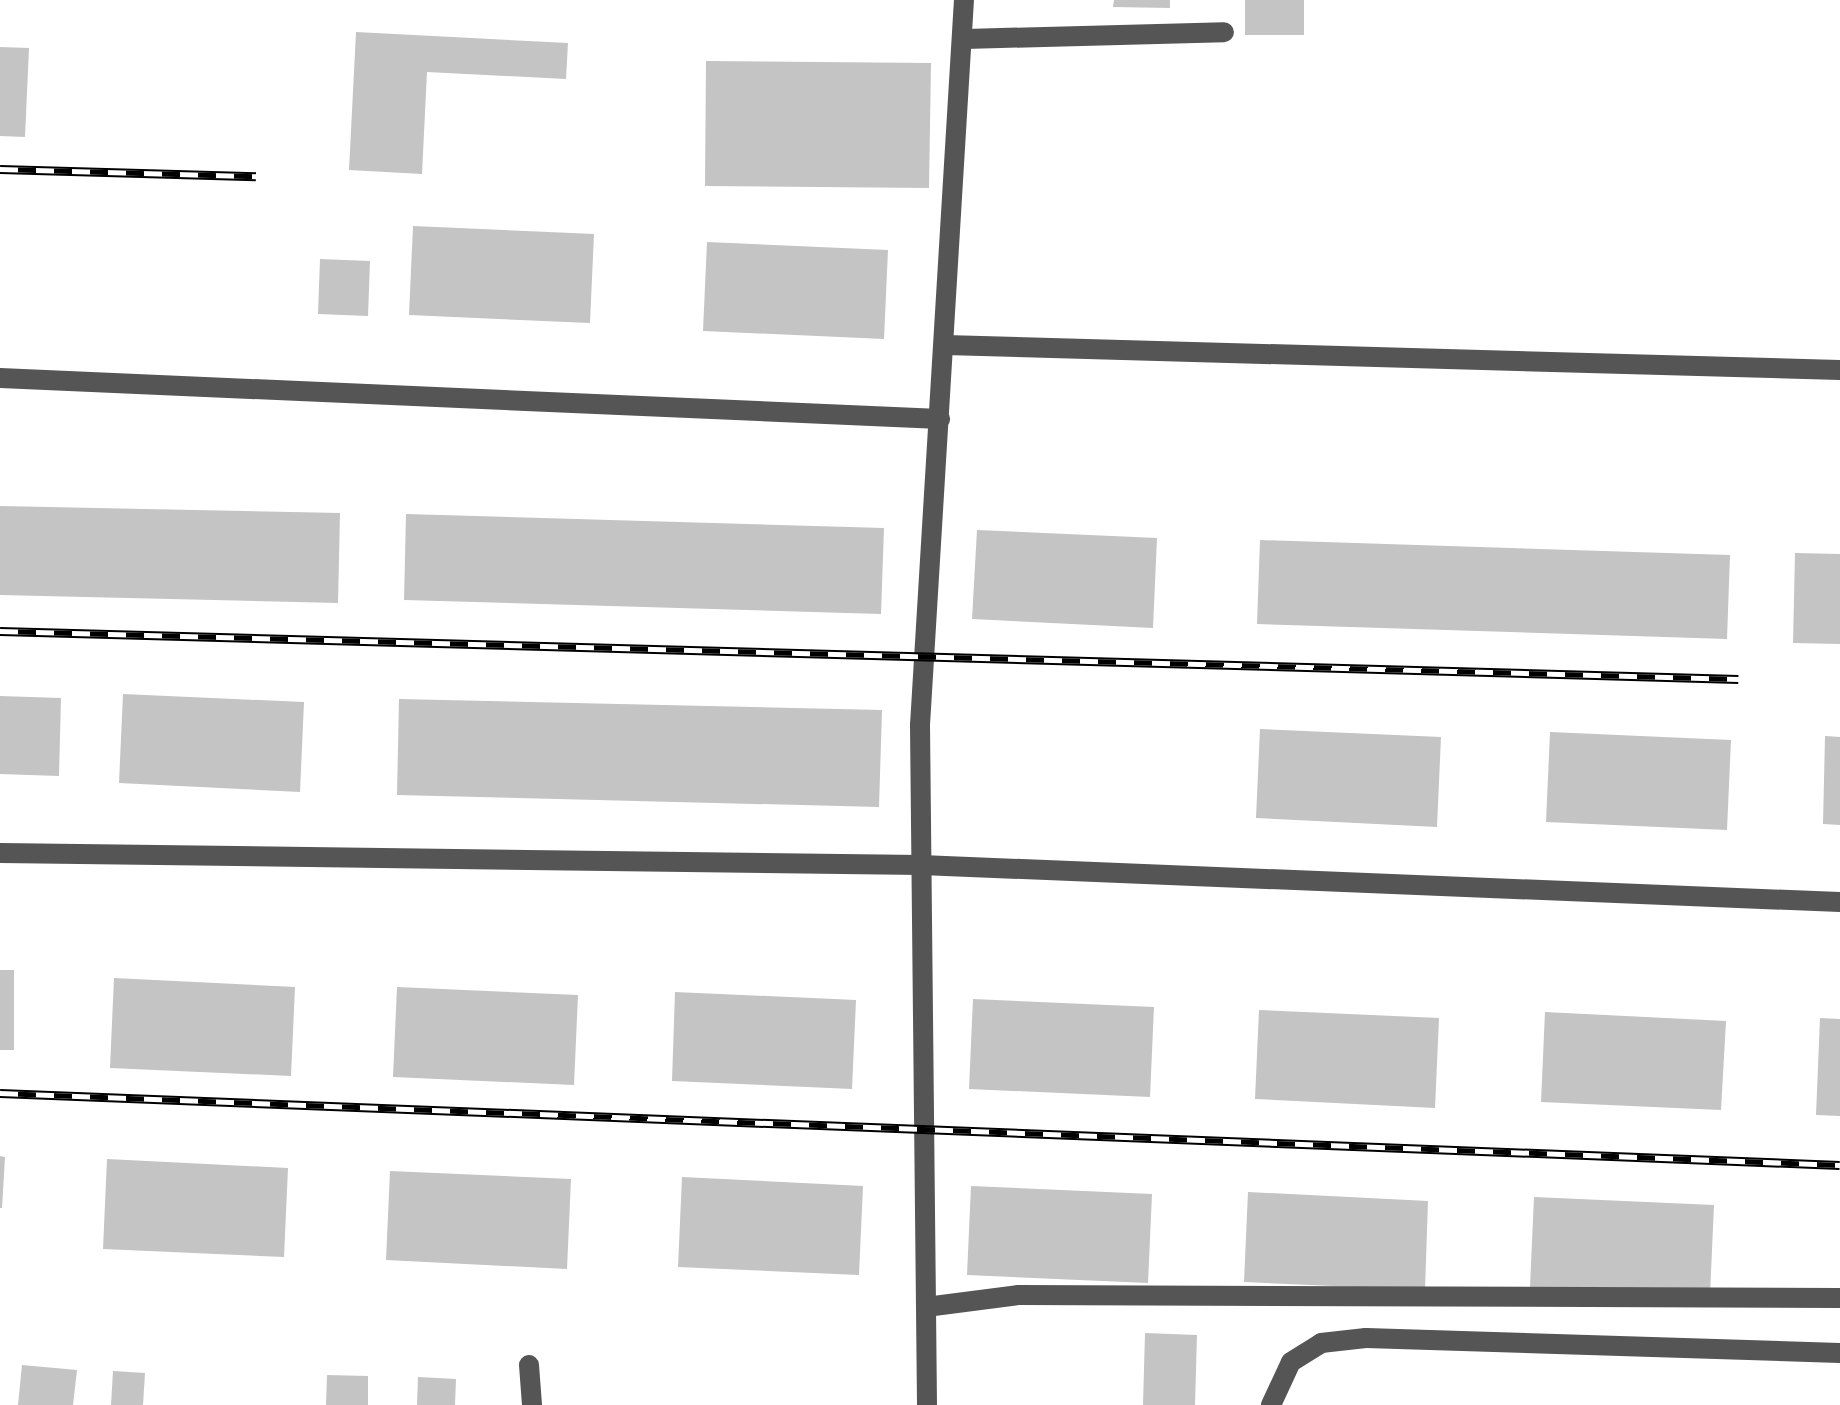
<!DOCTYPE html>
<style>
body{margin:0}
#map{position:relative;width:1840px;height:1405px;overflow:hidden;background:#fff;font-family:"Fira Sans Condensed",sans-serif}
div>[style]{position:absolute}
.building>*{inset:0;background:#c4c4c4}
.minor>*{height:20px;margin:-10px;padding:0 10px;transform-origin:10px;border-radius:10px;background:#555}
.rail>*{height:9px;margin-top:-4.5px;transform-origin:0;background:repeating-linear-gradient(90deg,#fff 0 18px,#000 0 36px);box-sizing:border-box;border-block:2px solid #000}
span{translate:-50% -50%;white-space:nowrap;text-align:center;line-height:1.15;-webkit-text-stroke:6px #fff;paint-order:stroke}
</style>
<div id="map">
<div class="building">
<i style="clip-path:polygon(1114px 0,1170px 0,1170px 8px,1113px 7px)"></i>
<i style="clip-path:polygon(1245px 0,1304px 0,1304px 35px,1245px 35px)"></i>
<i style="clip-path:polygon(356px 32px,568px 43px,566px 79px,427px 72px,422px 174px,349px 170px)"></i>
<i style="clip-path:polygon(0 47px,29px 48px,25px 137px,0 136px)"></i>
<i style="clip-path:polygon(706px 61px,931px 63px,929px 188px,705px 186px)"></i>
<i style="clip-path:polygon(413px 226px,594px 234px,590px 323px,409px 315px)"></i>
<i style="clip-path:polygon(707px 242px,888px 250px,884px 339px,703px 331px)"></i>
<i style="clip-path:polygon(320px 259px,370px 261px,368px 316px,318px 314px)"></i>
<i style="clip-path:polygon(0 506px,340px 513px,338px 603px,0 595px)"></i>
<i style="clip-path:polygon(406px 514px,884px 528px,881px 614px,404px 600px)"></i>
<i style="clip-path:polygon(977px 530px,1157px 538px,1153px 628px,972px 619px)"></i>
<i style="clip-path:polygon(1260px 540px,1730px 555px,1727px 639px,1257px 624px)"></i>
<i style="clip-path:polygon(1795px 553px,1840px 554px,1840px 644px,1793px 643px)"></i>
<i style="clip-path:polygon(123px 694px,304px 702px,300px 792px,119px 783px)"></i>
<i style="clip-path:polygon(0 696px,61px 698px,59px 776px,0 774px)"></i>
<i style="clip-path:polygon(399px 699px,882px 710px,879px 807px,397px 795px)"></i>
<i style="clip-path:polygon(1260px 729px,1441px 737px,1437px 827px,1256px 818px)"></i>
<i style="clip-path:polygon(1550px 732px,1731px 740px,1727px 830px,1546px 822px)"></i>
<i style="clip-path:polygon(1825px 736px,1840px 737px,1840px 825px,1823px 824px)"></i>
<i style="clip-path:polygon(0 970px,14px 970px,14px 1050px,0 1050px)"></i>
<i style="clip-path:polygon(114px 978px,295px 987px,291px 1076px,110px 1068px)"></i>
<i style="clip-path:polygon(397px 987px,578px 995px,574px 1085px,393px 1077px)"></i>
<i style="clip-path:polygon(675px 992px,856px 1000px,852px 1089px,672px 1081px)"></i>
<i style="clip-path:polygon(973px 999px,1154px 1007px,1150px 1097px,969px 1089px)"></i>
<i style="clip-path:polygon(1259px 1010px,1439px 1018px,1435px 1108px,1255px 1099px)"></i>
<i style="clip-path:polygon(1545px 1012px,1726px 1021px,1721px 1110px,1541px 1102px)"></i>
<i style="clip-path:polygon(1820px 1018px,1840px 1019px,1840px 1116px,1816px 1115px)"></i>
<i style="clip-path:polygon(0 1156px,5px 1157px,2px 1208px,0 1208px)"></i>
<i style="clip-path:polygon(107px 1159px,288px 1168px,284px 1257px,103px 1249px)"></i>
<i style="clip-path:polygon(390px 1171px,571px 1179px,567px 1269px,386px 1260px)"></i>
<i style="clip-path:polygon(682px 1177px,863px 1186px,859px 1275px,678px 1267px)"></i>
<i style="clip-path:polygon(971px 1186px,1152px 1194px,1148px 1283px,967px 1275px)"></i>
<i style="clip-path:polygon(1248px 1192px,1428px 1201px,1425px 1290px,1244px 1282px)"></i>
<i style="clip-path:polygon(1534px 1197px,1714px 1205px,1710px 1295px,1530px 1287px)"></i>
<i style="clip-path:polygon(1145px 1333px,1197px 1335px,1195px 1405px,1143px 1405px)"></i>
<i style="clip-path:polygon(22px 1365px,77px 1370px,73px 1405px,18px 1405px)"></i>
<i style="clip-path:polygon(113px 1371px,145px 1373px,143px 1405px,111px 1405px)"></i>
<i style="clip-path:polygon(327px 1375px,368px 1376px,368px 1405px,326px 1405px)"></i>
<i style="clip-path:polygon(418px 1377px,456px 1379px,455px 1405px,417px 1405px)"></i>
</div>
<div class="minor">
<i style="left:965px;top:39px;width:259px;rotate:-1.5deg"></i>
<i style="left:945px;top:345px;width:895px;rotate:1.6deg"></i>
<i style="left:0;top:378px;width:941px;rotate:2.5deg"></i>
<i style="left:0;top:853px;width:921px;rotate:0.75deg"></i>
<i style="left:921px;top:865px;width:920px;rotate:2.31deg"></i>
<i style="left:926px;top:1307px;width:94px;rotate:-7.4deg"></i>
<i style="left:1019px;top:1295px;width:821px;rotate:0.21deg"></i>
<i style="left:529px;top:1365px;width:40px;rotate:85.7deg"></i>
<i style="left:927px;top:1405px;width:680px;rotate:-90.59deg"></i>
<i style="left:920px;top:725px;width:726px;rotate:-86.53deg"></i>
<i style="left:1271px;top:1405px;width:47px;rotate:-65.1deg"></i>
<i style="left:1291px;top:1362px;width:36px;rotate:-32deg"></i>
<i style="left:1321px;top:1343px;width:45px;rotate:-6.3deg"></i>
<i style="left:1366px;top:1338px;width:474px;rotate:1.8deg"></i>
</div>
<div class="rail">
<i style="left:0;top:169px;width:256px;rotate:1.6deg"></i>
<i style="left:0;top:631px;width:1739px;rotate:1.58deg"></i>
<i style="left:0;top:1093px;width:1841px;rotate:2.24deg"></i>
</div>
</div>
